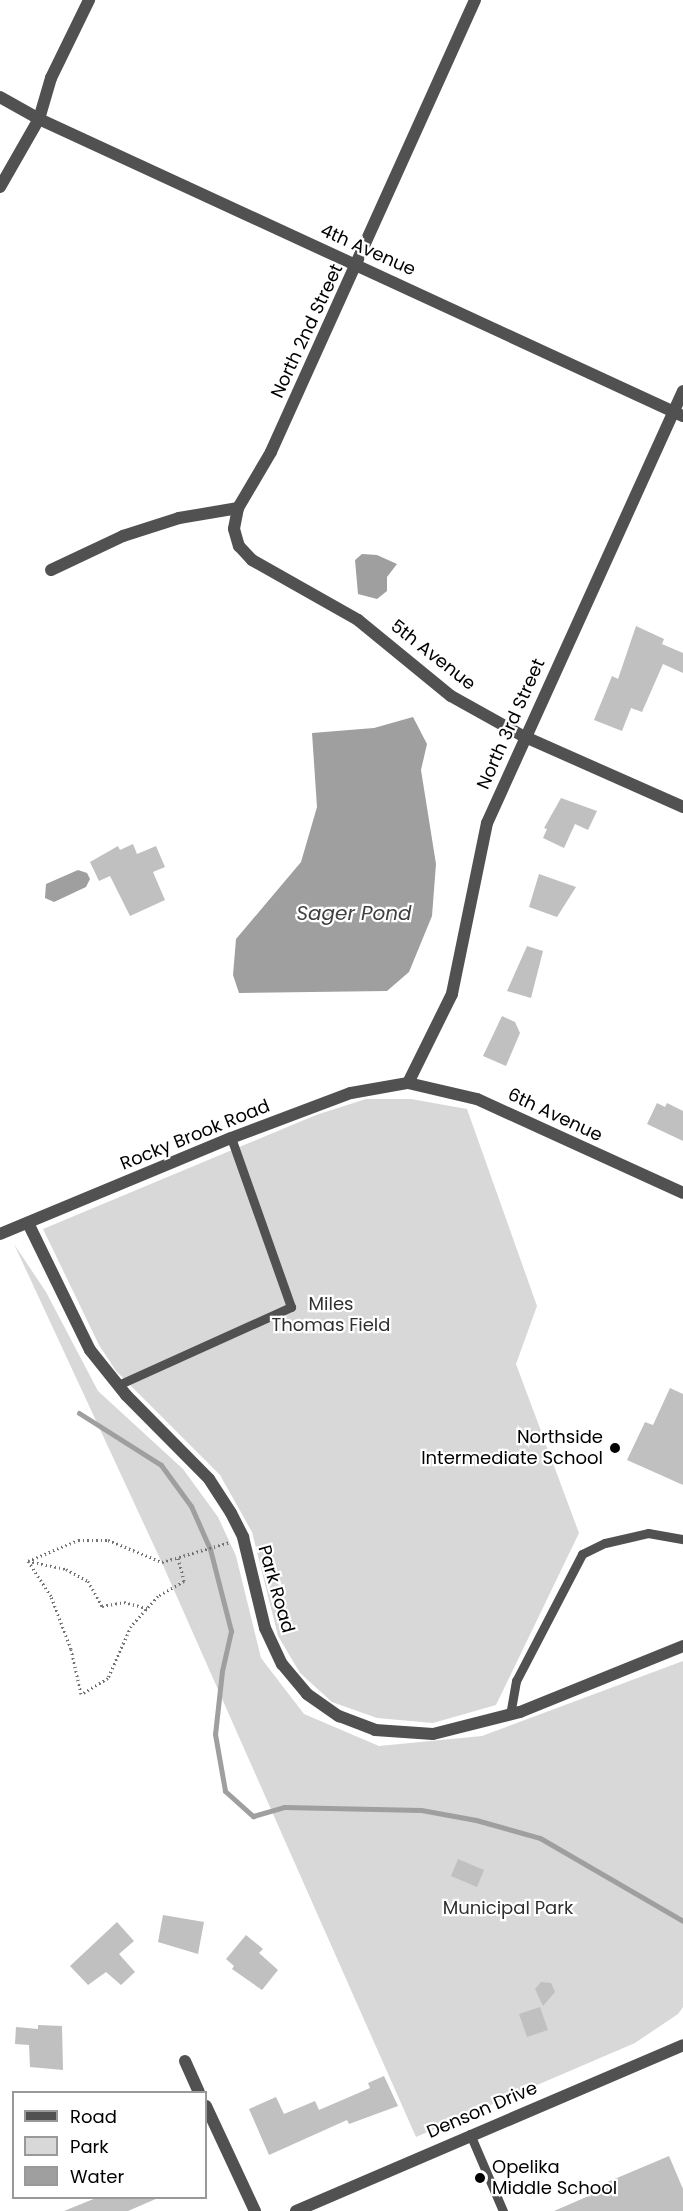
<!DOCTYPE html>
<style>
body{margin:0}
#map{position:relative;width:683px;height:2211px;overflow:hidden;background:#fff;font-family:Poppins,sans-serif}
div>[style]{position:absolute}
.green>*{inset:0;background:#d8d8d8}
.water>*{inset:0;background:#9f9f9f}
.stream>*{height:5px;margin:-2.5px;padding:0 2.5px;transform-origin:2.5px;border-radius:2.5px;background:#9f9f9f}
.building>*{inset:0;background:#c0c0c0}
.path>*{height:3px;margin-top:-1.5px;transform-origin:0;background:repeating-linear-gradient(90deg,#737373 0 1.5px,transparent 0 4.5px)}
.service>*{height:9px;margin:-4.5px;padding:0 4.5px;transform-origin:4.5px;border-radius:4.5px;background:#515151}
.minor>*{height:12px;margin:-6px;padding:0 6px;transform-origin:6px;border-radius:6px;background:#515151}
.tertiary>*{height:12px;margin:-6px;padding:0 6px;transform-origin:6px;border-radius:6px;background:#515151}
.dots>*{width:16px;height:16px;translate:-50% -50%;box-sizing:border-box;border:3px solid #fff;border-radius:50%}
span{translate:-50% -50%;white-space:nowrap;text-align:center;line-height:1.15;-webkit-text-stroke:4.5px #fff;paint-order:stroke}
.street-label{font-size:18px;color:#000}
.park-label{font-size:18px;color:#2f2f2f}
.poi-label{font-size:18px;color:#000}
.right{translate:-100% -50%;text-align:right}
.left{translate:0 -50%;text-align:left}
.water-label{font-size:20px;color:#404040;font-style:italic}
.legend{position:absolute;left:12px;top:2091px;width:195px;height:108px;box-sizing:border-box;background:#fff;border:2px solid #999;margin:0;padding:8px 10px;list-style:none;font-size:18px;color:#000}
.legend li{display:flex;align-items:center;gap:12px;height:30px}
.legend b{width:30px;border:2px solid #999}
</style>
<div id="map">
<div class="green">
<i style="clip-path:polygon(366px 1099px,411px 1099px,467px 1109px,537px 1306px,516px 1364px,579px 1533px,496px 1705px,433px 1723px,377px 1718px,332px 1702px,300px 1673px,278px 1636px,252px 1532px,220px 1475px,116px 1371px,99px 1345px,43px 1229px,316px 1115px)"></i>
<i style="clip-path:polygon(14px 1244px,46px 1292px,98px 1391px,183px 1469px,218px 1517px,236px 1556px,261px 1658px,304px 1714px,379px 1746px,482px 1736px,683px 1661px,683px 2007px,678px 2014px,635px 2043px,416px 2137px,162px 1563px)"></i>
</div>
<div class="water">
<i style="clip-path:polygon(362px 554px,377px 555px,397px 564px,387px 577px,387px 591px,377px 599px,358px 594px,355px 560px)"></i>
<i style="clip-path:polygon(413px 717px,427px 744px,421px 770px,436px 864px,432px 916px,409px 972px,387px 991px,239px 993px,233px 975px,236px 939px,301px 862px,317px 807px,312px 733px,374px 728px)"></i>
<i style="clip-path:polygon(78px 870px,87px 873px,90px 879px,86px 887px,54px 902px,45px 898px,46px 884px)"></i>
</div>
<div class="stream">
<i style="left:79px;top:1413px;width:97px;rotate:32.4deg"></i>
<i style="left:161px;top:1465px;width:51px;rotate:53.8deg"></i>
<i style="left:191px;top:1506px;width:47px;rotate:66.2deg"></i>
<i style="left:210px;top:1549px;width:85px;rotate:75.6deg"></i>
<i style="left:231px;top:1631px;width:41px;rotate:102.7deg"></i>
<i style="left:222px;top:1671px;width:63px;rotate:96.3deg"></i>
<i style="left:215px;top:1734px;width:58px;rotate:80deg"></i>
<i style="left:225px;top:1791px;width:38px;rotate:42deg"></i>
<i style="left:253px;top:1816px;width:32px;rotate:-16deg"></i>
<i style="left:284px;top:1807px;width:137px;rotate:1.3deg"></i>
<i style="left:421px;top:1810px;width:56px;rotate:10.3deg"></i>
<i style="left:476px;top:1820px;width:66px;rotate:15.7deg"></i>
<i style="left:540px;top:1838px;width:165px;rotate:30.1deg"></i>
</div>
<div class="building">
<i style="clip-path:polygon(636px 626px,664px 639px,662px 644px,683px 653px,683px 673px,663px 664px,642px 712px,631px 708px,622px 731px,594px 720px,612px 676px,618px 679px)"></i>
<i style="clip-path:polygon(561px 798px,597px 811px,588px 830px,575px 824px,564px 848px,543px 838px,547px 829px,544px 828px)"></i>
<i style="clip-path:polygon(133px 844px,137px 854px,156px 846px,165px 867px,153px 872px,165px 900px,130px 916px,110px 876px,99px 881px,90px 862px,118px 846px,120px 850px)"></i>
<i style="clip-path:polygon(539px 874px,576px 887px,557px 917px,529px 907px)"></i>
<i style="clip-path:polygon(527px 946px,543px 951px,531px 998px,507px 991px)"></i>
<i style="clip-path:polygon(502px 1016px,515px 1022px,520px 1033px,506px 1066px,483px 1056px)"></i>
<i style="clip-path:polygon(657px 1103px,665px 1107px,667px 1103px,683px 1111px,683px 1141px,647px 1124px)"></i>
<i style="clip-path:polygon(670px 1388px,683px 1394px,683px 1485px,627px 1460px,645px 1422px,653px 1425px)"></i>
<i style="clip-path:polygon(458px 1859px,484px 1870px,477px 1887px,451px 1876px)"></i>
<i style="clip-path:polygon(163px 1915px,204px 1922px,198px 1954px,158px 1942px)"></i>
<i style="clip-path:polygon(117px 1922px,134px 1941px,119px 1954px,135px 1972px,121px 1985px,106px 1972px,88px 1985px,70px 1966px)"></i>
<i style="clip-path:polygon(246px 1935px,263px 1949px,259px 1953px,278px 1970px,262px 1990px,232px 1969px,234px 1966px,226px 1959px)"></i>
<i style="clip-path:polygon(541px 1982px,551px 1983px,555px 1992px,543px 2006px,535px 1989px)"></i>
<i style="clip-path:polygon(540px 2007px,548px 2030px,527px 2037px,519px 2014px)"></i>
<i style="clip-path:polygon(38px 2025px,62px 2026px,63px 2070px,30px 2067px,29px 2045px,15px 2044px,16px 2027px,38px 2029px)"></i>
<i style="clip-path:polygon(384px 2076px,398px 2106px,349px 2124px,347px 2120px,269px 2155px,249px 2109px,276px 2097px,284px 2114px,315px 2101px,319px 2110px,370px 2088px,368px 2083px)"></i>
<i style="clip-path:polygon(669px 2156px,683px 2189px,683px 2211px,554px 2211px,607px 2188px,605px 2183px)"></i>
<i style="clip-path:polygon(96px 2198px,158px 2198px,128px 2211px,64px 2211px)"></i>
</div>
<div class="path">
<i style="left:178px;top:1558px;width:24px;rotate:75deg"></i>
<i style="left:184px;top:1581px;width:30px;rotate:150deg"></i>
<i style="left:158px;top:1596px;width:40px;rotate:132deg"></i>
<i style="left:131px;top:1626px;width:57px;rotate:113.9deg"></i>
<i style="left:108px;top:1678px;width:31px;rotate:149deg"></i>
<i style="left:81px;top:1694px;width:46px;rotate:-102.5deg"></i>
<i style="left:71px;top:1649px;width:57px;rotate:-110.7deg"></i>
<i style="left:51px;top:1596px;width:42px;rotate:-123.3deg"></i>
<i style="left:28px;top:1561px;width:54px;rotate:-22.8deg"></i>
<i style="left:78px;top:1540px;width:30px"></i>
<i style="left:108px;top:1540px;width:58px;rotate:22.2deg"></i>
<i style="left:162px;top:1562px;width:71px;rotate:-16.4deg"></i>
<i style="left:28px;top:1561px;width:39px;rotate:12deg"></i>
<i style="left:66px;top:1569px;width:25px;rotate:29deg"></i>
<i style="left:88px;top:1581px;width:29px;rotate:61deg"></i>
<i style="left:102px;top:1606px;width:22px;rotate:-10deg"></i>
<i style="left:124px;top:1602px;width:24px;rotate:15deg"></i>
</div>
<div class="service">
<i style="left:118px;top:1385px;width:190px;rotate:-24.3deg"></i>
<i style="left:291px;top:1307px;width:179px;rotate:-109.5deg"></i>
<i style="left:510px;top:1715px;width:35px;rotate:-80deg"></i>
<i style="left:516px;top:1681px;width:143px;rotate:-62.5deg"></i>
<i style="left:582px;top:1554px;width:25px;rotate:-26deg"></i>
<i style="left:605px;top:1543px;width:44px;rotate:-13.1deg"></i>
<i style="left:648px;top:1533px;width:36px;rotate:10deg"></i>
<i style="left:470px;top:2134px;width:84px;rotate:66.8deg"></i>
</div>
<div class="minor">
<i style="left:475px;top:0;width:496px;rotate:114.3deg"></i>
<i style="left:271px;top:452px;width:65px;rotate:120.5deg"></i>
<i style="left:238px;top:508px;width:21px;rotate:101deg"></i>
<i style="left:234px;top:529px;width:18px;rotate:74deg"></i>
<i style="left:239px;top:546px;width:19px;rotate:47deg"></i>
<i style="left:252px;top:560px;width:122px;rotate:29.5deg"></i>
<i style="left:358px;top:620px;width:120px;rotate:39.3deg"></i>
<i style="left:451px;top:696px;width:82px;rotate:29.1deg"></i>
<i style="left:523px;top:736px;width:175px;rotate:23.9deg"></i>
<i style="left:0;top:97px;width:45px;rotate:29.4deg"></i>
<i style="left:39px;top:119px;width:709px;rotate:24.76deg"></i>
<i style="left:0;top:187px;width:78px;rotate:-60.2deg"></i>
<i style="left:39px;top:119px;width:43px;rotate:-73.7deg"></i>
<i style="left:51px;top:78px;width:87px;rotate:-64deg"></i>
<i style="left:683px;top:391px;width:474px;rotate:114.4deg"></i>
<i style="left:487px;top:823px;width:175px;rotate:101.6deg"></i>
<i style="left:452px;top:994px;width:99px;rotate:116.3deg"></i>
<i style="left:408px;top:1083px;width:71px;rotate:13.1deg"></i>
<i style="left:477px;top:1099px;width:226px;rotate:24.5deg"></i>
<i style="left:51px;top:570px;width:80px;rotate:-25.3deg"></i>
<i style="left:123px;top:536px;width:59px;rotate:-17.8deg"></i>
<i style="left:179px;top:518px;width:60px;rotate:-9.6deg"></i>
<i style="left:28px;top:1223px;width:141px;rotate:64deg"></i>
<i style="left:90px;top:1350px;width:58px;rotate:51.3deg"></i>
<i style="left:126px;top:1395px;width:118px;rotate:45.3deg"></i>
<i style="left:209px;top:1479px;width:40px;rotate:57.1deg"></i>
<i style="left:231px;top:1513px;width:27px;rotate:63deg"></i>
<i style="left:243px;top:1537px;width:94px;rotate:76.4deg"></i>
<i style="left:265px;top:1628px;width:40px;rotate:65deg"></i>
<i style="left:282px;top:1664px;width:39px;rotate:50deg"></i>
<i style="left:307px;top:1694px;width:39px;rotate:35deg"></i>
<i style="left:339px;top:1716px;width:39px;rotate:21deg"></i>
<i style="left:375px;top:1730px;width:58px;rotate:3.9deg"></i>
<i style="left:433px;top:1734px;width:90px;rotate:-14.2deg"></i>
<i style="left:520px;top:1712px;width:176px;rotate:-22deg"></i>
<i style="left:185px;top:2061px;width:34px;rotate:66deg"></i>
<i style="left:206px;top:2106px;width:116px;rotate:65deg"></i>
<i style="left:296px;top:2211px;width:421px;rotate:-23.2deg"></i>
</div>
<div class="tertiary">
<i style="left:0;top:1234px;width:250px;rotate:-22.6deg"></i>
<i style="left:231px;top:1138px;width:128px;rotate:-20.6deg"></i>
<i style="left:351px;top:1093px;width:58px;rotate:-10deg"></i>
</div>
<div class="dots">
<i style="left:615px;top:1448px;background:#000"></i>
<i style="left:480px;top:2178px;background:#000"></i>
</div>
<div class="street-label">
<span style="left:368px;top:250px;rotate:24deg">4th Avenue</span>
<span style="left:307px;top:331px;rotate:-65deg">North 2nd Street</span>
<span style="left:433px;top:655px;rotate:38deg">5th Avenue</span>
<span style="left:511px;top:724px;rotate:-66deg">North 3rd Street</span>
<span style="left:555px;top:1115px;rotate:25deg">6th Avenue</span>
<span style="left:195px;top:1135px;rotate:-22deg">Rocky Brook Road</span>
<span style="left:276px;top:1589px;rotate:74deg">Park Road</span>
<span style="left:482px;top:2110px;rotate:-23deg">Denson Drive</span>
</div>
<div class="park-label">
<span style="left:331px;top:1315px">Miles<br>Thomas Field</span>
<span style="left:508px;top:1908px">Municipal Park</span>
</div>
<div class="poi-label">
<span class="right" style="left:603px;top:1448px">Northside<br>Intermediate School</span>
<span class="left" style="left:492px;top:2178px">Opelika<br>Middle School</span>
</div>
<div class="water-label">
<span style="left:354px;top:913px">Sager Pond</span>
</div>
<ul class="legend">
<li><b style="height:8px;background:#515151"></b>Road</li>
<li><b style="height:16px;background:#d8d8d8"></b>Park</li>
<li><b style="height:16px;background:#9f9f9f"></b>Water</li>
</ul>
</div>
